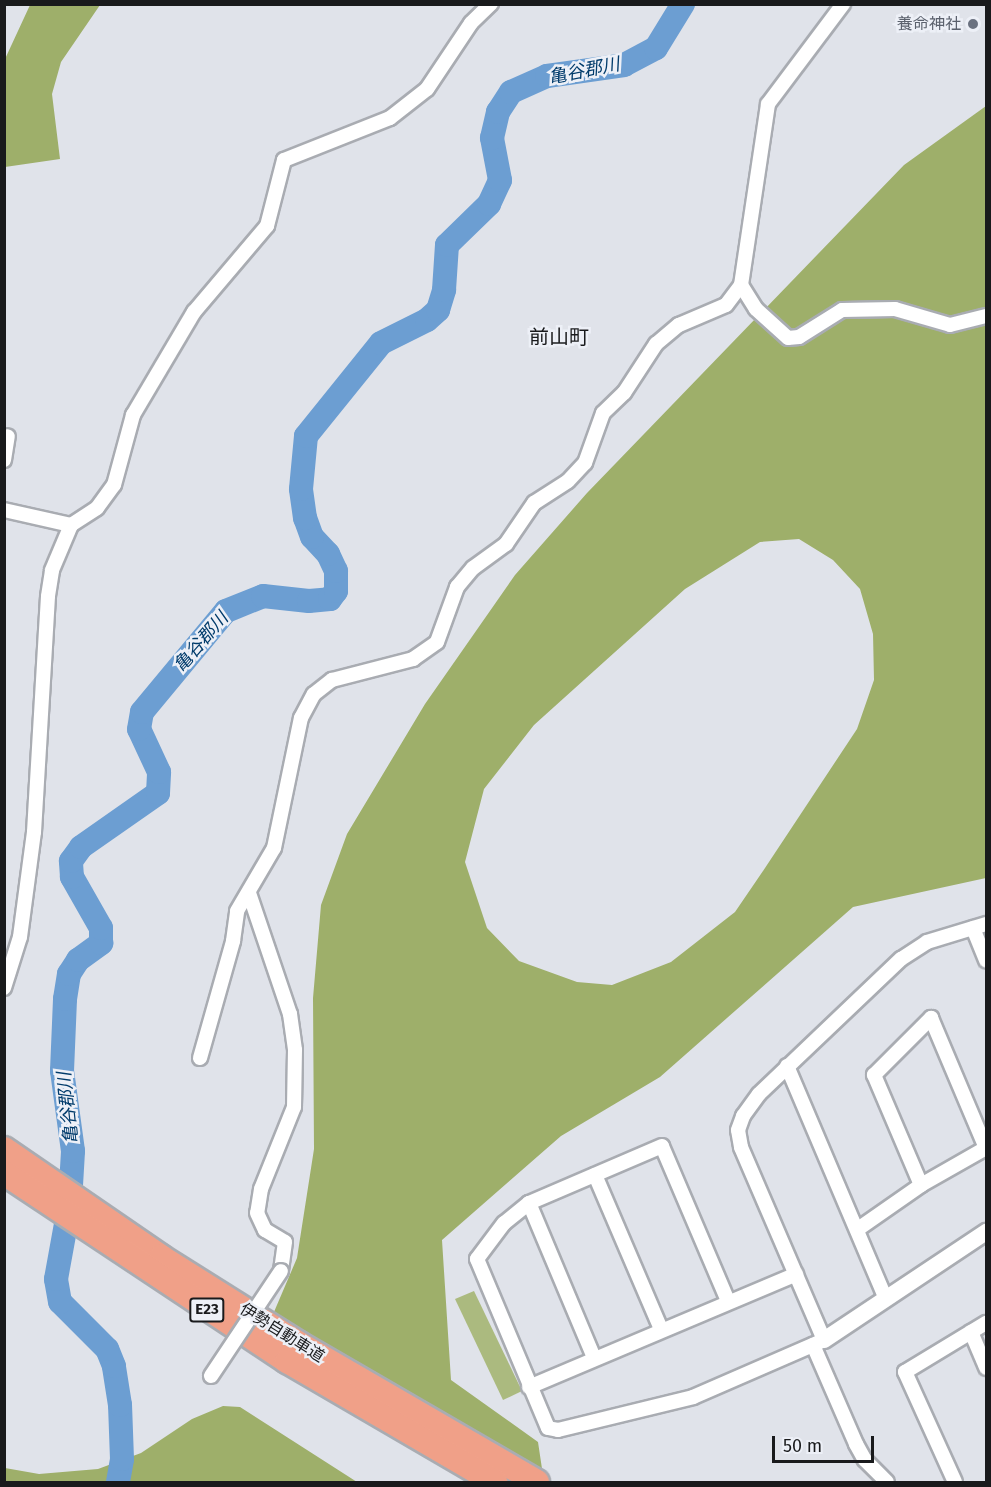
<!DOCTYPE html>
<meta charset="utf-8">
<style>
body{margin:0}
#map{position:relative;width:991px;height:1487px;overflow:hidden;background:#e0e3ea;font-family:"Fira Sans","Noto Sans JP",sans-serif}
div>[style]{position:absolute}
.green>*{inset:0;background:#abba7f}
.forest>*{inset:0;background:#9eaf6a}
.river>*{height:24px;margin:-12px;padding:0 12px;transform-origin:12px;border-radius:12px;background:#6c9ed2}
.roads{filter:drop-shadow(2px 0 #a9acb2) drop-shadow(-2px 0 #a9acb2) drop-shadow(0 2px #a9acb2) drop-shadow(0 -2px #a9acb2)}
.minor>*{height:14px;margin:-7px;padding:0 7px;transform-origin:7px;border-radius:7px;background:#fff}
.tertiary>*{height:16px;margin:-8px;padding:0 8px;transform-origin:8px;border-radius:8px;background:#fff}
.motorway>*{height:24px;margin:-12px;padding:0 12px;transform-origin:12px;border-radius:12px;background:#f0a088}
.bridges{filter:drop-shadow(2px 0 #a9acb2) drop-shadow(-2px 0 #a9acb2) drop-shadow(0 2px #a9acb2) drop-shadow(0 -2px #a9acb2)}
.minor-bridge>*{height:14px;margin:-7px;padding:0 7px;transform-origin:7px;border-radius:7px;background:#fff}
.dots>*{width:16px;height:16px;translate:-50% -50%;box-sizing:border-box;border:3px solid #edf0f7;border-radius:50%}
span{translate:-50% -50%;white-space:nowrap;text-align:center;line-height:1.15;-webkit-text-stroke:5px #edf0f7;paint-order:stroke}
.shield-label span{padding:2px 4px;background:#edf0f7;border:2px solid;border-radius:4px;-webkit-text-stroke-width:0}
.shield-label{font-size:15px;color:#191a1c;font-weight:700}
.worship-label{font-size:16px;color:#5b616d}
.right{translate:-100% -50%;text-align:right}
.street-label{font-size:16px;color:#191a1c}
.water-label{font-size:18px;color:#003b6b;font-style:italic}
.quarter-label{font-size:20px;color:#191a1c}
.frame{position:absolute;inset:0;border:6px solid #191a1c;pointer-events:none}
.scale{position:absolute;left:772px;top:1436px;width:102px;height:27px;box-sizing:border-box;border:3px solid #191a1c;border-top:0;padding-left:8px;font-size:18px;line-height:21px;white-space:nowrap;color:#191a1c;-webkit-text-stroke:4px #edf0f7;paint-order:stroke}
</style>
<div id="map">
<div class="green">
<i style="clip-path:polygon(474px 1291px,522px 1391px,503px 1400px,455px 1299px)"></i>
</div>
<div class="forest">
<i style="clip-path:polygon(30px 5px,100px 5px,61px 62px,52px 94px,60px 159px,5px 167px,5px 59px)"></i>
<i style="clip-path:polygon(evenodd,986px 106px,986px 878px,853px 907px,660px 1077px,561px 1136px,442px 1240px,451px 1380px,538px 1442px,544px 1482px,478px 1482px,271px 1319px,297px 1258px,314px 1149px,313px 998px,321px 905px,347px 834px,425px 704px,515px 575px,587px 493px,904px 165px,986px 106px,799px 539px,833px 560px,860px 589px,873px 634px,874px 680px,857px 729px,765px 868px,735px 912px,671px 962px,612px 985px,577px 982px,519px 961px,487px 928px,465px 862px,484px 789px,534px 725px,685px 589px,760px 542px,799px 539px)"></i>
<i style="clip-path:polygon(223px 1406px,240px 1407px,357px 1482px,5px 1482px,5px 1468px,39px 1474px,98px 1469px,141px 1453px,192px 1419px)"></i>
</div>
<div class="river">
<i style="left:118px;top:1482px;width:23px;rotate:-80deg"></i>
<i style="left:122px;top:1459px;width:54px;rotate:-92.1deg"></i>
<i style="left:120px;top:1405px;width:39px;rotate:-99deg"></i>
<i style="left:114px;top:1366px;width:18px;rotate:-112deg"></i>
<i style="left:107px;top:1349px;width:66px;rotate:-135deg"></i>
<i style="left:60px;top:1302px;width:23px;rotate:-100deg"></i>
<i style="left:56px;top:1279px;width:78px;rotate:-79.7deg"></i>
<i style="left:70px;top:1202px;width:51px;rotate:-86.6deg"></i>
<i style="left:73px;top:1151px;width:81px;rotate:-97.8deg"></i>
<i style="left:62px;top:1071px;width:72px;rotate:-87.6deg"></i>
<i style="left:65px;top:999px;width:25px;rotate:-81deg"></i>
<i style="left:69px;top:974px;width:17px;rotate:-57deg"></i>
<i style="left:78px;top:960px;width:29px;rotate:-36deg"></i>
<i style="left:101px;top:943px;width:15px;rotate:-90deg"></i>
<i style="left:101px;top:928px;width:59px;rotate:-119.6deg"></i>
<i style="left:72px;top:877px;width:16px;rotate:-94deg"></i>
<i style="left:71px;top:861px;width:17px;rotate:-54deg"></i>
<i style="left:81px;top:847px;width:94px;rotate:-35deg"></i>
<i style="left:158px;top:793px;width:21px;rotate:-87deg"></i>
<i style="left:159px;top:772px;width:47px;rotate:-114.9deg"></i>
<i style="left:139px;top:729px;width:17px;rotate:-80deg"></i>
<i style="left:142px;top:712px;width:131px;rotate:-50.3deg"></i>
<i style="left:226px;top:611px;width:40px;rotate:-22deg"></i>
<i style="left:263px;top:596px;width:46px;rotate:6.2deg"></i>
<i style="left:309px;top:601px;width:21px;rotate:-5deg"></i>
<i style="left:330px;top:599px;width:10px;rotate:-53deg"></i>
<i style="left:336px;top:591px;width:20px;rotate:-90deg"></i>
<i style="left:336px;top:571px;width:19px;rotate:-115deg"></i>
<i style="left:328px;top:554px;width:23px;rotate:-133deg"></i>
<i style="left:312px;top:537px;width:20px;rotate:-110deg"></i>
<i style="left:305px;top:518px;width:29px;rotate:-98deg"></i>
<i style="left:301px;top:489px;width:53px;rotate:-84.6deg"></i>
<i style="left:306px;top:436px;width:119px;rotate:-51.1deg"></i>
<i style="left:381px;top:343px;width:51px;rotate:-26.6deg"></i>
<i style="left:427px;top:320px;width:15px;rotate:-42deg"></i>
<i style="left:438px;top:310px;width:21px;rotate:-73deg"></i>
<i style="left:444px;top:290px;width:45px;rotate:-86.2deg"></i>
<i style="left:447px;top:245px;width:59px;rotate:-44.3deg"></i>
<i style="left:489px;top:204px;width:26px;rotate:-65deg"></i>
<i style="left:500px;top:180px;width:43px;rotate:-100.8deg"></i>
<i style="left:492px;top:138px;width:27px;rotate:-77deg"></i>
<i style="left:498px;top:112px;width:24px;rotate:-57deg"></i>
<i style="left:511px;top:92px;width:39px;rotate:-24deg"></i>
<i style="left:547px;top:76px;width:78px;rotate:-8.1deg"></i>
<i style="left:624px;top:65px;width:36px;rotate:-28deg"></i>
<i style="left:656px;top:48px;width:52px;rotate:-58.5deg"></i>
</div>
<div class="roads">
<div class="minor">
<i style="left:741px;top:285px;width:28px;rotate:58deg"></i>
<i style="left:756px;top:309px;width:43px;rotate:42.2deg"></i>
<i style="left:788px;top:338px;width:11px;rotate:-5deg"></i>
<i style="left:799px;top:337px;width:51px;rotate:-32.1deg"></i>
<i style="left:842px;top:310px;width:53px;rotate:-1.1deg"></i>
<i style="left:895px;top:309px;width:57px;rotate:16.2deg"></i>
<i style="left:950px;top:325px;width:37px;rotate:-14deg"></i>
<i style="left:4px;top:460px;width:24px;rotate:-81deg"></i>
<i style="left:4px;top:510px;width:69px;rotate:12.6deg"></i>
<i style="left:71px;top:525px;width:31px;rotate:-33deg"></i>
<i style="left:97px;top:508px;width:29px;rotate:-54deg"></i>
<i style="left:114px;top:485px;width:73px;rotate:-74.8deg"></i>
<i style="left:133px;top:415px;width:120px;rotate:-59.4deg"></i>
<i style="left:194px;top:312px;width:113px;rotate:-49.7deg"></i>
<i style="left:267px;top:226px;width:68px;rotate:-75.6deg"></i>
<i style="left:284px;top:160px;width:114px;rotate:-21.6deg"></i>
<i style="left:390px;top:118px;width:47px;rotate:-38.1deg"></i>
<i style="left:427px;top:89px;width:79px;rotate:-56.3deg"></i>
<i style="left:471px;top:23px;width:28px;rotate:-44deg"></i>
<i style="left:249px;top:893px;width:128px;rotate:71.3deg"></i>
<i style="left:290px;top:1014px;width:36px;rotate:82deg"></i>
<i style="left:295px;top:1050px;width:57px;rotate:91deg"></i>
<i style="left:294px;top:1107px;width:88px;rotate:111.9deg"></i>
<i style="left:261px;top:1189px;width:24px;rotate:99deg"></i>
<i style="left:257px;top:1213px;width:19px;rotate:65deg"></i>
<i style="left:265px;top:1230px;width:23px;rotate:31deg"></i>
<i style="left:285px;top:1242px;width:29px;rotate:98deg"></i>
<i style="left:973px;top:928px;width:35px;rotate:68deg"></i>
<i style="left:4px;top:988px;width:53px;rotate:-72.6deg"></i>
<i style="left:20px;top:937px;width:106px;rotate:-82.4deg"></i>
<i style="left:34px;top:832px;width:236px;rotate:-86.6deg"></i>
<i style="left:48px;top:596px;width:26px;rotate:-81deg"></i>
<i style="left:52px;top:570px;width:49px;rotate:-67.1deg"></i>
<i style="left:200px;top:1058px;width:122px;rotate:-74.2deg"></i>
<i style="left:233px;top:941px;width:30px;rotate:-82deg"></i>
<i style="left:237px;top:911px;width:73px;rotate:-59.6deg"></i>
<i style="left:274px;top:848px;width:133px;rotate:-78.3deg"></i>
<i style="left:301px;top:718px;width:27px;rotate:-62deg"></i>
<i style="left:314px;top:694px;width:23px;rotate:-38deg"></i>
<i style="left:332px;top:680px;width:84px;rotate:-14.5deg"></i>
<i style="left:413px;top:659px;width:29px;rotate:-35deg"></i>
<i style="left:437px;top:642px;width:59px;rotate:-70deg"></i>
<i style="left:457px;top:587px;width:25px;rotate:-50deg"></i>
<i style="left:473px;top:568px;width:41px;rotate:-36deg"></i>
<i style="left:506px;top:544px;width:50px;rotate:-55.7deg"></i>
<i style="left:534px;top:503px;width:40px;rotate:-32.9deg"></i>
<i style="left:568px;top:481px;width:25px;rotate:-47deg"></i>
<i style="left:585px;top:463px;width:53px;rotate:-70.2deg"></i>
<i style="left:603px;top:413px;width:29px;rotate:-44deg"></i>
<i style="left:624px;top:393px;width:59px;rotate:-56.9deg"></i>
<i style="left:656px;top:344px;width:30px;rotate:-40deg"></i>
<i style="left:679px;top:325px;width:51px;rotate:-23.1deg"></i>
<i style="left:726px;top:305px;width:25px;rotate:-53deg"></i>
<i style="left:741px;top:285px;width:183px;rotate:-81.5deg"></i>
<i style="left:768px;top:104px;width:125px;rotate:-53.1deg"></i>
<i style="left:787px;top:1066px;width:253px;rotate:67deg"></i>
<i style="left:595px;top:1175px;width:168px;rotate:66.8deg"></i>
<i style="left:921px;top:1185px;width:120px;rotate:-113.1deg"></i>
<i style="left:874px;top:1075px;width:81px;rotate:-45deg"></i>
<i style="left:931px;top:1018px;width:141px;rotate:67.1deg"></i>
<i style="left:529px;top:1203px;width:168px;rotate:67.2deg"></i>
<i style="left:858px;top:1229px;width:77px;rotate:-34.9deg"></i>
<i style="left:921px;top:1185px;width:75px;rotate:-29.6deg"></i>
<i style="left:728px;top:1301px;width:168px;rotate:-113.1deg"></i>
<i style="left:662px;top:1146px;width:145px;rotate:156.8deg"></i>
<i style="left:529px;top:1203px;width:32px;rotate:141deg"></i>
<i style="left:504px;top:1223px;width:45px;rotate:126.9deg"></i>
<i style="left:477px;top:1259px;width:183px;rotate:67.2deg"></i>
<i style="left:548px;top:1428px;width:10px;rotate:11deg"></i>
<i style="left:558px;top:1430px;width:139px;rotate:-13.7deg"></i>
<i style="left:693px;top:1397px;width:143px;rotate:-23.5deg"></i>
<i style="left:824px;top:1340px;width:210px;rotate:-113.3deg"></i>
<i style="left:741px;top:1147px;width:17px;rotate:-100deg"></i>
<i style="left:738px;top:1130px;width:15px;rotate:-70deg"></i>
<i style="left:743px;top:1116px;width:27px;rotate:-54deg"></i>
<i style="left:759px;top:1094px;width:196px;rotate:-43.6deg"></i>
<i style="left:901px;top:959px;width:31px;rotate:-33deg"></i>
<i style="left:927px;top:942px;width:62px;rotate:-17deg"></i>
<i style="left:971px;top:1332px;width:39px;rotate:67deg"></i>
<i style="left:813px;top:1345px;width:108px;rotate:66.5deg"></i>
<i style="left:856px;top:1444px;width:18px;rotate:61deg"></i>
<i style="left:865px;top:1460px;width:31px;rotate:45deg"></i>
<i style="left:529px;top:1387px;width:290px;rotate:-22.9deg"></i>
<i style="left:955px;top:1482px;width:121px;rotate:-114.4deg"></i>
<i style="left:905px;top:1372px;width:95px;rotate:-31.2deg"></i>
</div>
<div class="tertiary">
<i style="left:824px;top:1340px;width:195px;rotate:-33.7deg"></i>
</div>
<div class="motorway">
<i style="left:4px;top:1149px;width:191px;rotate:34.5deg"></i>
<i style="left:161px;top:1257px;width:163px;rotate:32.2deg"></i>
<i style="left:299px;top:1344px;width:275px;rotate:30.1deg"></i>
<i style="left:4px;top:1173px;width:340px;rotate:33.6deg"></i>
<i style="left:287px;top:1361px;width:241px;rotate:30.2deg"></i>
</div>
</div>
<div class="bridges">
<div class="minor-bridge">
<i style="left:211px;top:1376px;width:126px;rotate:-56.3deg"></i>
</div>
</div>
<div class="dots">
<i style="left:973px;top:24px;background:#6b7280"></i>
</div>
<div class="shield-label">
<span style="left:207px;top:1310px">E23</span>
</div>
<div class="worship-label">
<span class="right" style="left:961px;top:24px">養命神社</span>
</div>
<div class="street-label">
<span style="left:282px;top:1333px;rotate:32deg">伊勢自動車道</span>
</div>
<div class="water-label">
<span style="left:584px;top:71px;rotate:-11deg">亀谷郡川</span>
<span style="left:201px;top:642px;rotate:-49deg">亀谷郡川</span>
<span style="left:68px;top:1108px;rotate:-96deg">亀谷郡川</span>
</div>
<div class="quarter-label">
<span style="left:559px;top:337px">前山町</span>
</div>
<div class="frame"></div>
<div class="scale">50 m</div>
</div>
